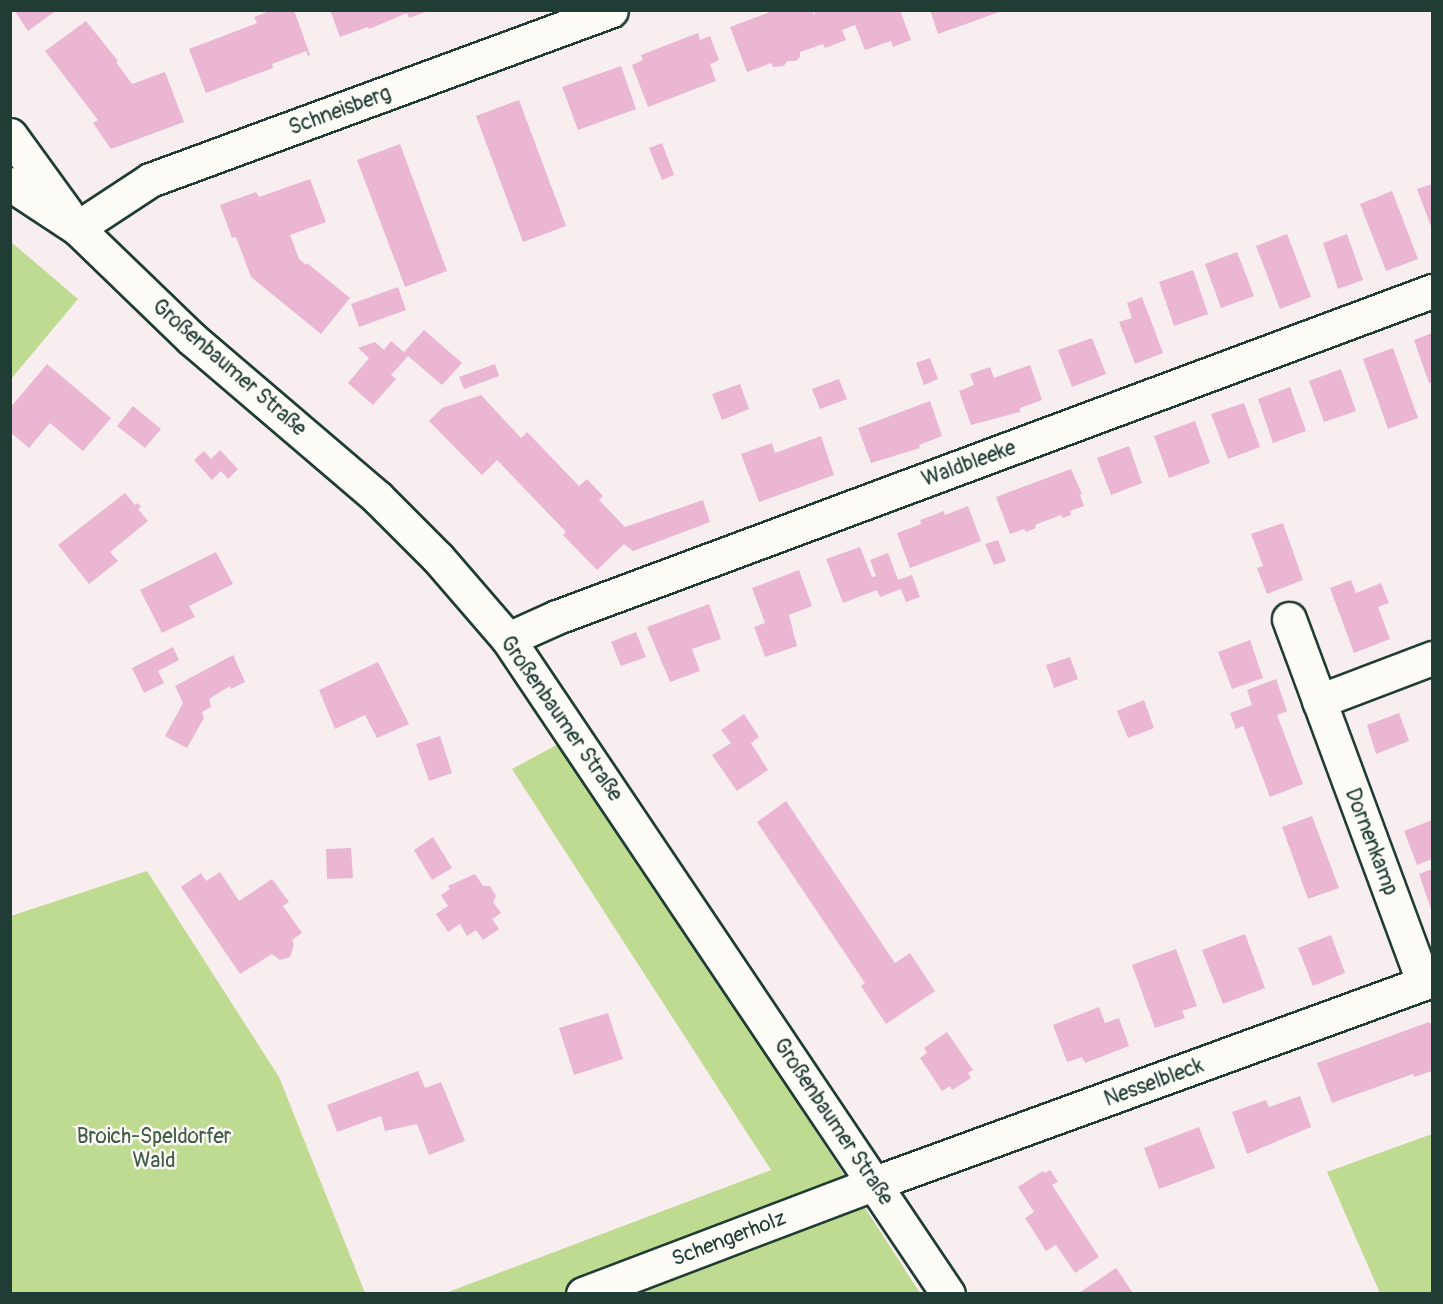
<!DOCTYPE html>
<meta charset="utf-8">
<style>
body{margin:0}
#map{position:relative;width:1443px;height:1304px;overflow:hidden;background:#f9eeef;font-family:Pangolin,sans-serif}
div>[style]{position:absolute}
.green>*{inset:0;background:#bfda91}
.building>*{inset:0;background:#eab6d1}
.roads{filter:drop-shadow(2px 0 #1f3d34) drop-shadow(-2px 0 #1f3d34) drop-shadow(0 2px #1f3d34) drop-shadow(0 -2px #1f3d34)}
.minor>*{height:33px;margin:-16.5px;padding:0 16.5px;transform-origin:16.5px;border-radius:16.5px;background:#fdfcf7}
span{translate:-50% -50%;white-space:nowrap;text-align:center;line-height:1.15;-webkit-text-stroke:5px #fdfcf7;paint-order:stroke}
.street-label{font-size:21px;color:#1f3d34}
.park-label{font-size:21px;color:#3f5c47}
.frame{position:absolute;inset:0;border:12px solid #1f3d34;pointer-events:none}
</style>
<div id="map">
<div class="green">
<i style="clip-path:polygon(11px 242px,78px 299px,11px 379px)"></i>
<i style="clip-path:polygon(564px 741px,920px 1293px,443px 1294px,771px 1170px,512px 769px)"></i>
<i style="clip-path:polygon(147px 871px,279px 1077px,365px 1293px,11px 1293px,11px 916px)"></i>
<i style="clip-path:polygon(1432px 1134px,1432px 1293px,1380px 1293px,1327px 1172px)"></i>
</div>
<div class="building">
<i style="clip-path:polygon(14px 10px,57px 10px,28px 31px)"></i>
<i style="clip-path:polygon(272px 10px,294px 10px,310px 55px,308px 56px,306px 51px,272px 64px,273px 68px,206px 93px,189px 49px,257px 23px,254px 17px)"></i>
<i style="clip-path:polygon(330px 10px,428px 10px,428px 11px,409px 18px,407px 13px,369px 29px,368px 27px,340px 37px)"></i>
<i style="clip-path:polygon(775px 10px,811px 10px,815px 16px,814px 11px,816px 10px,900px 10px,911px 40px,893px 47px,891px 41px,865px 50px,855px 25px,842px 30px,846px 40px,825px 48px,823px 44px,800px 52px,800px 57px,796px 61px,787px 61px,784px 66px,773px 67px,771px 63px,747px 72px,730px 27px)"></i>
<i style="clip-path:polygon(930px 10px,1002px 10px,1002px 11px,938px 34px)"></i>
<i style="clip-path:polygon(86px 21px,118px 61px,116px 62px,132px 84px,165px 72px,184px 122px,111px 149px,93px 123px,98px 120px,45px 51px)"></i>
<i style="clip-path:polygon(698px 33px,700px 40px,710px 36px,719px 60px,710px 64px,716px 81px,648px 107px,632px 65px,643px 60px,641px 55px)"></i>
<i style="clip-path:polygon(621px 66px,636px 109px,578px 130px,562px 87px)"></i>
<i style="clip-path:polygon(519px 100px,566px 226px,523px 242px,476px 116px)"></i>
<i style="clip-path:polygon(662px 143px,674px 175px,662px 180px,649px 148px)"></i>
<i style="clip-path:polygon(400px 144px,447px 271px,405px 287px,357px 160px)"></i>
<i style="clip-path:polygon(310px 179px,326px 222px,290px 235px,299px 259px,306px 265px,307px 263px,350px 298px,321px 334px,251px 277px,236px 237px,232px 238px,220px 205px,256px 192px,259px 197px)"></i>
<i style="clip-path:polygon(1432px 184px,1432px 229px,1417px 189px)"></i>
<i style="clip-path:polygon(1392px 191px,1418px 259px,1386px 271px,1360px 204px)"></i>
<i style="clip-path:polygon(1287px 234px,1311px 297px,1280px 309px,1256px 246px)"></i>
<i style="clip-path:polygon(1347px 234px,1363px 280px,1338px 289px,1323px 243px)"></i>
<i style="clip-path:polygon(1237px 252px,1254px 296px,1221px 308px,1205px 264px)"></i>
<i style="clip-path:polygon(1193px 270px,1208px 314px,1174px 326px,1159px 282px)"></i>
<i style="clip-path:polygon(398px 287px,406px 310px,359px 327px,351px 304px)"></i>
<i style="clip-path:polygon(1142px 297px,1163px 353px,1135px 364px,1119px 322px,1132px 318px,1127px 303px)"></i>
<i style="clip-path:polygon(424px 330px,462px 363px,442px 385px,408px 356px,391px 375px,396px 379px,373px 405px,348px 383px,369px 358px,358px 348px,375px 342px,384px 350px,391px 341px,404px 352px)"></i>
<i style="clip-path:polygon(1432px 333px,1432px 382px,1429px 383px,1414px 340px)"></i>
<i style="clip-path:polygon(1092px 338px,1106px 374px,1072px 387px,1058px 350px)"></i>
<i style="clip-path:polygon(1393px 348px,1418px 418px,1388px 429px,1363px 359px)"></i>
<i style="clip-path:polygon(930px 358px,938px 379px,924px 385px,916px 363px)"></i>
<i style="clip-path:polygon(47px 364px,111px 418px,83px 451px,50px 423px,29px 448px,10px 432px,10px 408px)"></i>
<i style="clip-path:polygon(495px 364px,499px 376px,464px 389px,459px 377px)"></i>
<i style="clip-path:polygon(1030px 365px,1042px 400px,1020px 408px,1020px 412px,971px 425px,959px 391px,974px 385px,970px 374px,990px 367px,994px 378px)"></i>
<i style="clip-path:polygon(1341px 369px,1356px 411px,1324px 422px,1309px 381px)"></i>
<i style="clip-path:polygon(839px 379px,847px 399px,820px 409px,812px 389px)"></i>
<i style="clip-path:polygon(740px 384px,749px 409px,722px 420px,712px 394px)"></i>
<i style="clip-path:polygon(1290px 387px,1306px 431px,1273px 443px,1258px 399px)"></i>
<i style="clip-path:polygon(481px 395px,521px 438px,527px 432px,579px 486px,587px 479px,603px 496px,599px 500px,625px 527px,703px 500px,710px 522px,633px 551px,624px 544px,597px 570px,563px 535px,566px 532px,497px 460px,482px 475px,429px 421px,442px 408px)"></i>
<i style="clip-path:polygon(930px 401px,942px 436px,919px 445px,920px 448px,871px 463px,858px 428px)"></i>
<i style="clip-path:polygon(1244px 403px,1260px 447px,1228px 459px,1211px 414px)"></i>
<i style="clip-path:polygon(133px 406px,161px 429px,145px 448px,117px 426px)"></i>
<i style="clip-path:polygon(1195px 421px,1210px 463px,1169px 478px,1154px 436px)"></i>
<i style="clip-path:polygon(821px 436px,834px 475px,759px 502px,741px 454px,772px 443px,775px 453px)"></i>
<i style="clip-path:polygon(1129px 446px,1142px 483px,1111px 495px,1097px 458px)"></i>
<i style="clip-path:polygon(220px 450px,238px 469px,228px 479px,221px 471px,212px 480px,194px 460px,204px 451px,211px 459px)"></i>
<i style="clip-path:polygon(1071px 469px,1082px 494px,1080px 495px,1084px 506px,1070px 511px,1071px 515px,1063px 518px,1061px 515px,1035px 525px,1036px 528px,1026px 532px,1024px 529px,1010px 534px,996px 497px)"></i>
<i style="clip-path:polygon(125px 493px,135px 505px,138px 503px,141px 507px,138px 509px,148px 521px,110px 552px,118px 561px,89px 584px,58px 545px)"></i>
<i style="clip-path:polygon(968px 506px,981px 541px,910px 568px,897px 533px,921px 524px,920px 520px,931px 516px,944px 511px,945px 515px)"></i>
<i style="clip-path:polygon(1283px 523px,1303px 580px,1267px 594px,1257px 568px,1263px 566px,1251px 534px)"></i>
<i style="clip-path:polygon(998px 540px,1006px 561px,994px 565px,985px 544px)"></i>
<i style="clip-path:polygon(860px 547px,872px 577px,876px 576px,870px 560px,888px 553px,898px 580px,912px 575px,920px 597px,906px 602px,901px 589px,880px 597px,877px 590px,843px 603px,826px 559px)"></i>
<i style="clip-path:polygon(216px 552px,233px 584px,189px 606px,195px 617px,162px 633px,140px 590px)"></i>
<i style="clip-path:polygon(799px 570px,812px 606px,789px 615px,797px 646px,765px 657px,754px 627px,765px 623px,752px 588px)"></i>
<i style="clip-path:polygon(1351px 580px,1356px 593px,1381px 583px,1389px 603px,1378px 607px,1390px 639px,1354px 653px,1330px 588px)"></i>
<i style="clip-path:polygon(709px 604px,721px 639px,692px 649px,700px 671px,670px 682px,647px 627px)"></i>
<i style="clip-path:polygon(636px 632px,646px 657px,621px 666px,611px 642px)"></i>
<i style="clip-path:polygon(1250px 640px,1263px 678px,1232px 689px,1218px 652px)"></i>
<i style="clip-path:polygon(173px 647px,179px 660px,158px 671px,164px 683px,144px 693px,132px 668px)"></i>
<i style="clip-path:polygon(233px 655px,245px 682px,231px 689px,230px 686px,209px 699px,211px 707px,202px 712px,204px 718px,187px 748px,165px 736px,183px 703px,175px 686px)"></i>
<i style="clip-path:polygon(1070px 657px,1078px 679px,1054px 688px,1046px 665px)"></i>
<i style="clip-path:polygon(378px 662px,409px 724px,377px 738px,365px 715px,335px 729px,319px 690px)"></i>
<i style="clip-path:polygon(1276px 679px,1287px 711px,1277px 715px,1303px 784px,1270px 797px,1243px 726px,1236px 729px,1230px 713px,1252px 705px,1247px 690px)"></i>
<i style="clip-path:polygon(1144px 700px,1154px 728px,1128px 738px,1117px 711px)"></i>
<i style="clip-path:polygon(1399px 713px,1409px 741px,1376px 754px,1367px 725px)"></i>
<i style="clip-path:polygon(744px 714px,759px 737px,751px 743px,768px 770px,737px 791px,712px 755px,731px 743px,721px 730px)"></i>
<i style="clip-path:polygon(440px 736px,452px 773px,429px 781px,416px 744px)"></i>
<i style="clip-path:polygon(786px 801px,895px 963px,910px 953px,935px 991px,886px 1024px,861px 986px,865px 983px,757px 822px)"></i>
<i style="clip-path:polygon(1312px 816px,1339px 888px,1308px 899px,1282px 827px)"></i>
<i style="clip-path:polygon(1432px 820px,1432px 859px,1417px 865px,1404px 831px)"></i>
<i style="clip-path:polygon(433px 837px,452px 868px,432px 880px,414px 850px)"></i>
<i style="clip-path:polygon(351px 848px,353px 878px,327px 879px,326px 849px)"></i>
<i style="clip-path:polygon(1432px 869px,1432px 912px,1419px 874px)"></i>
<i style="clip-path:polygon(220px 872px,239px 901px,272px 879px,289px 902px,283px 906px,302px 933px,292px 940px,294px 945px,290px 957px,280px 960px,272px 954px,240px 974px,181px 887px,201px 873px,206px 881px)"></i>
<i style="clip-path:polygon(475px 874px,483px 886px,490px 886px,496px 896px,493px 902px,501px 913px,492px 919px,499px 929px,483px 940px,476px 930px,467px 936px,460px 924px,448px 932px,436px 914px,448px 906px,441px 895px,450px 889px,448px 886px)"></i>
<i style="clip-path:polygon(1245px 934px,1265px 988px,1223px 1004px,1202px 950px)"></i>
<i style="clip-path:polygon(1331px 935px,1345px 973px,1313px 986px,1298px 948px)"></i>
<i style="clip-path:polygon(1176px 949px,1197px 1006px,1182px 1011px,1185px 1018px,1155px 1028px,1132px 965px)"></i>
<i style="clip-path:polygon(1099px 1007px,1105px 1023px,1119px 1018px,1129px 1046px,1085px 1063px,1082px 1057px,1067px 1062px,1053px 1025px)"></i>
<i style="clip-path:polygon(608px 1013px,623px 1059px,574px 1075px,559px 1028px)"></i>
<i style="clip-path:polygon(1429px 1022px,1432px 1026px,1432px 1071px,1414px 1077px,1413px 1074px,1332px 1103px,1317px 1063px)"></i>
<i style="clip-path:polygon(947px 1032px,973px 1070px,968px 1073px,971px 1078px,952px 1090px,950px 1086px,942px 1091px,920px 1058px,927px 1053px,924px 1048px)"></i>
<i style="clip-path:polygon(418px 1071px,425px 1088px,441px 1082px,465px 1141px,429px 1155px,417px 1124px,385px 1131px,381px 1116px,337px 1132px,327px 1105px)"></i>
<i style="clip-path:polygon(1300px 1096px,1311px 1127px,1247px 1154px,1232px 1112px,1266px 1100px,1269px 1107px)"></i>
<i style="clip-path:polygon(1199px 1127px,1215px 1168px,1159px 1189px,1144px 1148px)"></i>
<i style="clip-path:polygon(1050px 1170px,1058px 1182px,1052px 1185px,1099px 1257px,1075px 1273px,1056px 1245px,1046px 1251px,1025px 1218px,1034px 1212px,1018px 1187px,1043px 1171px,1045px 1173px)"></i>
<i style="clip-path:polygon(1116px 1268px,1133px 1293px,1079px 1293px)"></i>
</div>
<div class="roads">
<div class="minor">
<i style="left:10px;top:135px;width:95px;rotate:54deg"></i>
<i style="left:10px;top:184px;width:80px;rotate:33.3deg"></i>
<i style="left:77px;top:228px;width:160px;rotate:44deg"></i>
<i style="left:192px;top:339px;width:243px;rotate:40.5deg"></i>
<i style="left:377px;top:497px;width:86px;rotate:45deg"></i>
<i style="left:438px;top:558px;width:107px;rotate:49.2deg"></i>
<i style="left:508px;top:639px;width:789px;rotate:56.11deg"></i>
<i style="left:77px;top:228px;width:87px;rotate:-33.3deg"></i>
<i style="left:150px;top:180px;width:491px;rotate:-20.2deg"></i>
<i style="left:1289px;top:619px;width:388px;rotate:69.7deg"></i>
<i style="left:508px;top:639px;width:54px;rotate:-24.2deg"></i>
<i style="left:557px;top:617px;width:934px;rotate:-20.43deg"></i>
<i style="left:1319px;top:701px;width:121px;rotate:-20.8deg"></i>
<i style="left:583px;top:1294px;width:312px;rotate:-20.8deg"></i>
<i style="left:875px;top:1183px;width:593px;rotate:-20.02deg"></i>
</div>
</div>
<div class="street-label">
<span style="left:340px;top:111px;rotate:-20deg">Schneisberg</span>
<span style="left:229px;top:368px;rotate:41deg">Großenbaumer Straße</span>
<span style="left:969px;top:464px;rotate:-20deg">Waldbleeke</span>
<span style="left:561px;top:719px;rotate:55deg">Großenbaumer Straße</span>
<span style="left:1371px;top:842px;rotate:69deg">Dornenkamp</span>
<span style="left:1154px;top:1083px;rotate:-20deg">Nesselbleck</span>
<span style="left:833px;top:1122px;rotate:56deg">Großenbaumer Straße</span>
<span style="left:729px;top:1239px;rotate:-21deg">Schengerholz</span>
</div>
<div class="park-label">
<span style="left:154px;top:1149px">Broich-Speldorfer<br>Wald</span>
</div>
<div class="frame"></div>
</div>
